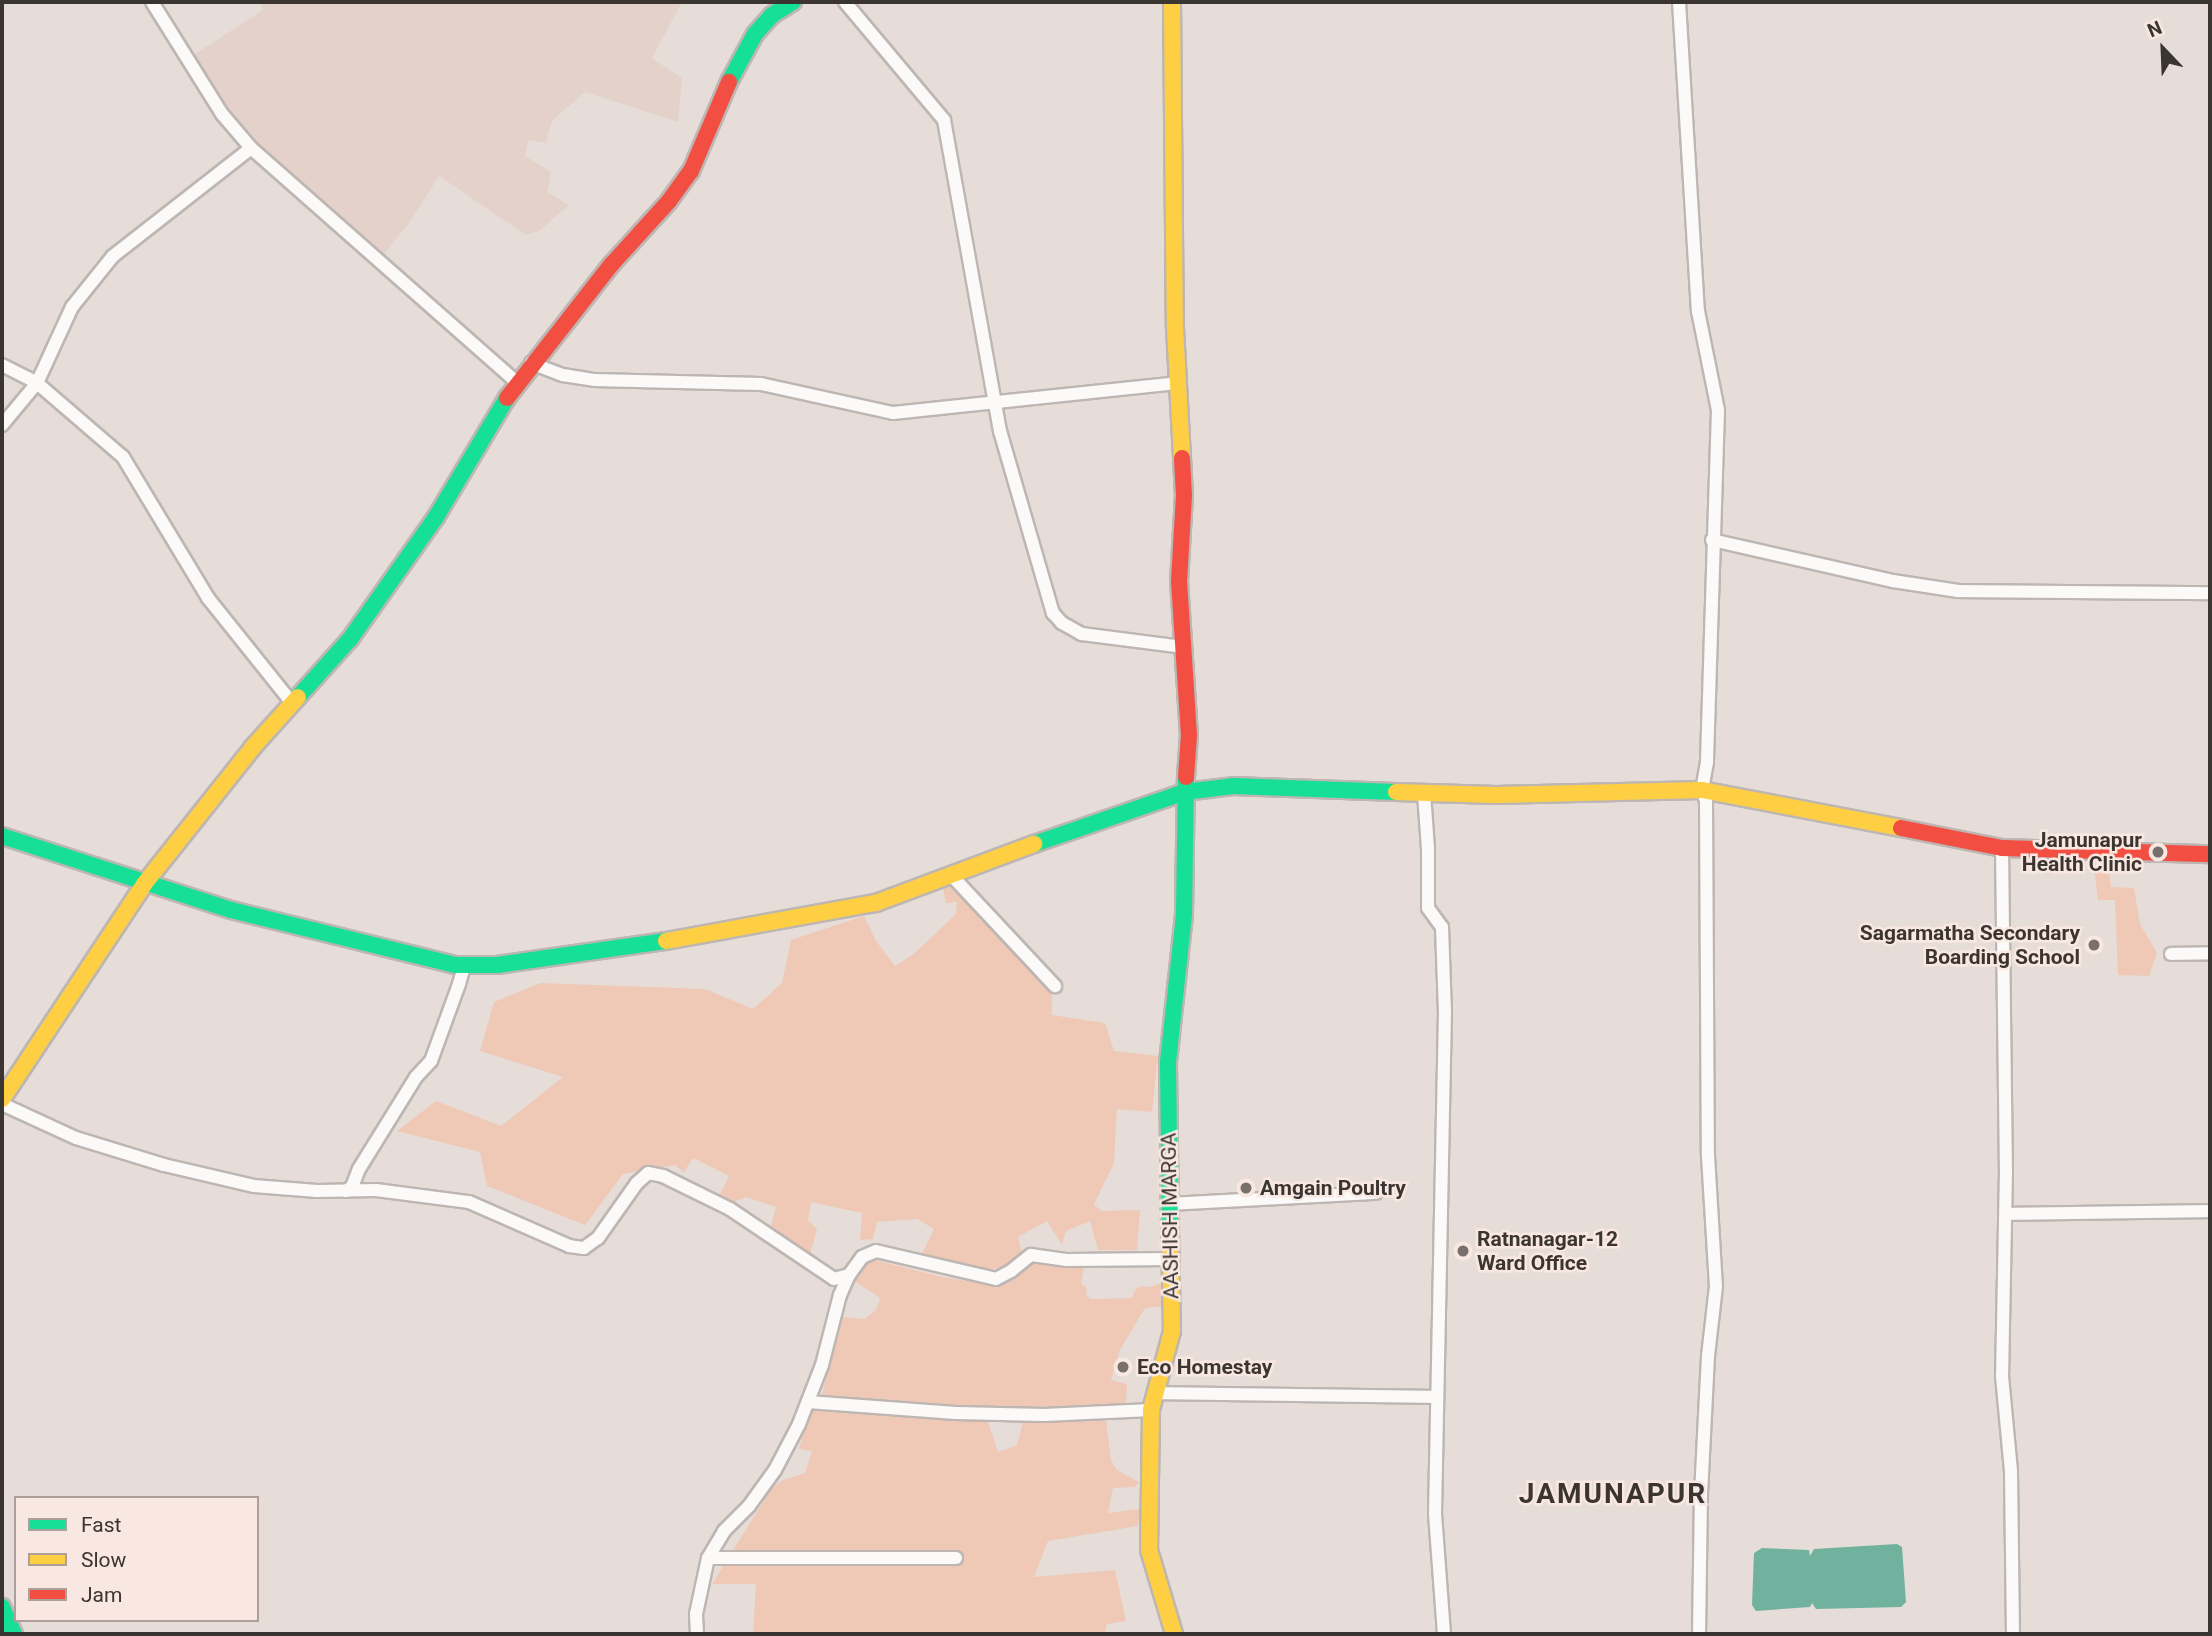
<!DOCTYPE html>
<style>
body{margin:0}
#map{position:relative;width:2212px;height:1636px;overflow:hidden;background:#e6ddd9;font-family:Roboto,sans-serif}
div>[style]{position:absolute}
.built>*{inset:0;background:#e4d2ca}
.green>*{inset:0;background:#efc8b6}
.water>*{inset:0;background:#71b29e}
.roads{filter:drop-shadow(2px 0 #bdb6b3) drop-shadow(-2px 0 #bdb6b3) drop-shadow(0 2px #bdb6b3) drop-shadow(0 -2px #bdb6b3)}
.street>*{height:12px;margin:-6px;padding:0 6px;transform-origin:6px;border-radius:6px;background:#fbfaf9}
.fast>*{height:16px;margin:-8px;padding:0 8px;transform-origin:8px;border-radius:8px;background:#16e098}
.slow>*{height:16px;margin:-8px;padding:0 8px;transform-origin:8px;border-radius:8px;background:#ffcf43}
.jam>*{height:16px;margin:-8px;padding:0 8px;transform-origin:8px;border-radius:8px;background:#f24e42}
.dots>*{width:19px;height:19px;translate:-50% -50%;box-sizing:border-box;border:4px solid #f9e8e1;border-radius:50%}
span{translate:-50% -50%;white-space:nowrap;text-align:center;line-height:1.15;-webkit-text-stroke:5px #f9e8e1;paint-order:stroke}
.poi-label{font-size:21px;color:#3b3532;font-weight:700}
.right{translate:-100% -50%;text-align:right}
.left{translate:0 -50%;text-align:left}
.street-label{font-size:21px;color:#3b3532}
.district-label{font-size:28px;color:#3b3532;font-weight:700;letter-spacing:2px}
.frame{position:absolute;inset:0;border:4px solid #3b3532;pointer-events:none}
.legend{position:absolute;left:14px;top:1496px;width:245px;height:126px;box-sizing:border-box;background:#f9e8e1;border:2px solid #ada09b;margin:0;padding:9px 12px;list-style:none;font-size:21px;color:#3b3532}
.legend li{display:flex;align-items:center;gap:14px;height:35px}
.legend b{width:35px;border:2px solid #ada09b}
.north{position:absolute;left:2128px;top:14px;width:70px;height:70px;-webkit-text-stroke:5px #f9e8e1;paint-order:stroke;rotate:337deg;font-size:19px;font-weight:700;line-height:28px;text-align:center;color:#3b3532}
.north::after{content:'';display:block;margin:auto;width:24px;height:32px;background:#3b3532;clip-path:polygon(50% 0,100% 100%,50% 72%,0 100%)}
</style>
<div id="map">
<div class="built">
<i style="clip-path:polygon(259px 2px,682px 2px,652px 58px,682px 78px,678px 122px,585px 92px,552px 121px,546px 143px,528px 140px,525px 156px,551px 172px,547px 192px,569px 205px,539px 231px,526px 235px,439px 176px,410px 222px,384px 254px,326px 210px,248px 140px,192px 56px,263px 10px)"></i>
</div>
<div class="green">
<i style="clip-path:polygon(2114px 859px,2109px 870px,2111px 887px,2134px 888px,2140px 924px,2157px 953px,2149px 976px,2118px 975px,2115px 900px,2098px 900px,2093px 862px)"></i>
<i style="clip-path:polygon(959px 882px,1052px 994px,1052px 1015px,1105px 1023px,1114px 1051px,1158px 1056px,1152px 1112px,1117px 1109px,1114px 1163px,1094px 1204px,1101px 1211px,1140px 1210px,1137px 1250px,1098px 1250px,1090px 1221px,1066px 1231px,1062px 1245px,1047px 1221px,1018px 1237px,1022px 1254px,1006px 1268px,987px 1269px,922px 1254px,934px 1229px,917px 1219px,877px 1222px,873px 1239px,860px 1240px,862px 1213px,811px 1202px,808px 1220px,817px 1229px,809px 1258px,771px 1226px,776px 1207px,746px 1197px,729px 1204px,719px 1196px,729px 1176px,693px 1158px,684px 1172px,675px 1165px,623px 1174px,585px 1225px,487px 1186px,480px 1152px,397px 1131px,436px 1101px,501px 1126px,563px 1077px,480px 1051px,494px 1002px,540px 983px,705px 989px,753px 1009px,782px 983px,791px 940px,864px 916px,876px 941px,895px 966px,915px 953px,956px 914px,957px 902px,946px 903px,943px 889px)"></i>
<i style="clip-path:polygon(871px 1259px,942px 1277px,987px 1284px,1006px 1283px,1029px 1261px,1053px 1266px,1084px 1267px,1081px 1284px,1086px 1287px,1087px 1296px,1091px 1299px,1132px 1298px,1135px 1290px,1141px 1286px,1150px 1287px,1165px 1282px,1163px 1306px,1145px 1308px,1120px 1350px,1111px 1380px,1127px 1384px,1126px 1404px,1069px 1411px,821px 1398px,843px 1317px,865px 1319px,876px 1310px,880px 1298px,853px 1280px)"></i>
<i style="clip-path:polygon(811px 1408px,988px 1422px,998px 1452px,1017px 1445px,1023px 1422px,1106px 1421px,1111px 1460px,1117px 1470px,1139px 1482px,1135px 1487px,1113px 1488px,1108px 1513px,1141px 1509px,1138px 1526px,1048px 1541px,1034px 1577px,1115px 1570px,1126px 1621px,1107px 1624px,1105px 1634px,753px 1634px,756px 1584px,712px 1584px,772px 1488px,783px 1480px,805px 1473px,812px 1451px,799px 1449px)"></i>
</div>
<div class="water">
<i style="clip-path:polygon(1897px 1544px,1902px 1547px,1906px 1602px,1901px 1607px,1816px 1609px,1812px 1603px,1810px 1607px,1756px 1611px,1752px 1605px,1754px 1553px,1762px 1548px,1809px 1550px,1810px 1556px,1814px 1549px)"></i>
</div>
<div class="roads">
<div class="street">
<i style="left:152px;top:2px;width:132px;rotate:58deg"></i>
<i style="left:222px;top:114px;width:45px;rotate:49.5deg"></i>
<i style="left:845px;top:2px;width:154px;rotate:50deg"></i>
<i style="left:944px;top:120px;width:316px;rotate:79.8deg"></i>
<i style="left:1000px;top:431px;width:190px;rotate:73.8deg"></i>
<i style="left:1053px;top:613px;width:13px;rotate:48deg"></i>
<i style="left:1062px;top:623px;width:23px;rotate:29deg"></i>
<i style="left:1082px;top:634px;width:103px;rotate:7.3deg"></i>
<i style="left:1679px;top:2px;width:310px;rotate:86.5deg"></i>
<i style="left:1698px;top:311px;width:101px;rotate:78.6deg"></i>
<i style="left:1718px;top:410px;width:352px;rotate:91.8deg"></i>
<i style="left:1707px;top:762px;width:28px;rotate:100deg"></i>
<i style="left:1702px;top:790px;width:12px;rotate:70deg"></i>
<i style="left:1706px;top:801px;width:355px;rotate:89.7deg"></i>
<i style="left:1708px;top:1156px;width:130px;rotate:86.5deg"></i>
<i style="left:1716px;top:1286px;width:70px;rotate:96.5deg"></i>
<i style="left:1708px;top:1356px;width:136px;rotate:92.9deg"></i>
<i style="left:1701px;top:1492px;width:142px;rotate:90.8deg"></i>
<i style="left:531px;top:363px;width:34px;rotate:21deg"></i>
<i style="left:563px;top:375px;width:31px;rotate:9deg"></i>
<i style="left:594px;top:380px;width:167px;rotate:1.4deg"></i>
<i style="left:761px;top:384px;width:135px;rotate:12.4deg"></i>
<i style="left:893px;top:413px;width:288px;rotate:-6deg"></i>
<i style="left:2px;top:365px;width:39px;rotate:27deg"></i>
<i style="left:37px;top:383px;width:113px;rotate:40.7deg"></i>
<i style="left:123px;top:457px;width:165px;rotate:58.9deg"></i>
<i style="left:208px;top:598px;width:136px;rotate:51.3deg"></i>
<i style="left:2px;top:425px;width:55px;rotate:-50.2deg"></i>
<i style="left:37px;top:383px;width:84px;rotate:-65.3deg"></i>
<i style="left:72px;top:307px;width:65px;rotate:-51.2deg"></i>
<i style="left:113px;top:256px;width:175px;rotate:-38deg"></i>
<i style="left:251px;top:148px;width:354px;rotate:41.4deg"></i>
<i style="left:1712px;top:540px;width:186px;rotate:12.8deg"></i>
<i style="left:1893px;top:581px;width:66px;rotate:8.7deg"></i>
<i style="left:1958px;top:591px;width:252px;rotate:0.5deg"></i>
<i style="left:1424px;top:793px;width:56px;rotate:85.9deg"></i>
<i style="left:1428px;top:849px;width:59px;rotate:90deg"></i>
<i style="left:1428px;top:908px;width:24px;rotate:54deg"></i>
<i style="left:1442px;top:927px;width:84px;rotate:88deg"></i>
<i style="left:1445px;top:1011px;width:503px;rotate:91.14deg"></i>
<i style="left:1435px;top:1514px;width:120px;rotate:85.7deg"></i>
<i style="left:2002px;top:848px;width:322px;rotate:89.3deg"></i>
<i style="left:2006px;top:1170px;width:206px;rotate:91.1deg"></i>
<i style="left:2002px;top:1376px;width:96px;rotate:84.6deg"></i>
<i style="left:2011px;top:1472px;width:162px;rotate:89.3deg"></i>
<i style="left:952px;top:876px;width:151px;rotate:46.9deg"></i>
<i style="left:2171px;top:954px;width:39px;rotate:-1deg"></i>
<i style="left:2px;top:1104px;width:81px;rotate:24.7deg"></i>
<i style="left:76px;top:1138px;width:92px;rotate:17.1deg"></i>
<i style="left:164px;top:1165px;width:92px;rotate:13.1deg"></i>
<i style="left:254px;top:1186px;width:63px;rotate:4.5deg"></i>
<i style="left:317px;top:1191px;width:59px;rotate:-1deg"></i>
<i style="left:376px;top:1190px;width:94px;rotate:7.4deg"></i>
<i style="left:469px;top:1202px;width:109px;rotate:23.7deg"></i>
<i style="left:569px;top:1246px;width:15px;rotate:8deg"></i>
<i style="left:584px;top:1248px;width:17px;rotate:-36deg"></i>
<i style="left:598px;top:1238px;width:67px;rotate:-54.7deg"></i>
<i style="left:637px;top:1183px;width:15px;rotate:-42deg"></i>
<i style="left:648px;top:1173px;width:15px;rotate:11deg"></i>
<i style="left:663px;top:1176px;width:75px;rotate:26.2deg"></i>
<i style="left:730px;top:1209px;width:125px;rotate:33.9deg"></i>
<i style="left:834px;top:1279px;width:16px;rotate:-15deg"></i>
<i style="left:849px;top:1275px;width:22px;rotate:-54deg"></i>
<i style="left:862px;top:1257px;width:15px;rotate:-23deg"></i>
<i style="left:876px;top:1251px;width:123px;rotate:13.1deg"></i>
<i style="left:996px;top:1279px;width:17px;rotate:-28deg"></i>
<i style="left:1011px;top:1271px;width:26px;rotate:-39deg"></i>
<i style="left:1031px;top:1255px;width:35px;rotate:8deg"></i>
<i style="left:1066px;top:1260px;width:106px;rotate:-0.5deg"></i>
<i style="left:346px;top:1191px;width:7px;rotate:-34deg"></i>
<i style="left:352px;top:1187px;width:19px;rotate:-69deg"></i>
<i style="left:359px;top:1169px;width:108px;rotate:-58.2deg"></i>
<i style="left:416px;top:1077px;width:22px;rotate:-47deg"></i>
<i style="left:431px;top:1061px;width:82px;rotate:-70deg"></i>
<i style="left:459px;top:984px;width:15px;rotate:-74deg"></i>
<i style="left:463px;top:970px;width:7px;rotate:-135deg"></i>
<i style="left:1170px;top:1204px;width:206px;rotate:-3.1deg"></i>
<i style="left:2006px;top:1214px;width:204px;rotate:-0.8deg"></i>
<i style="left:1156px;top:1393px;width:280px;rotate:0.8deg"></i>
<i style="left:808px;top:1402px;width:148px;rotate:4.3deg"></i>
<i style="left:956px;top:1413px;width:88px;rotate:1.3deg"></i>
<i style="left:1044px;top:1415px;width:107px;rotate:-2.7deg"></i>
<i style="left:708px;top:1558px;width:248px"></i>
<i style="left:697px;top:1634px;width:20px;rotate:-93deg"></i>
<i style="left:696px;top:1614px;width:57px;rotate:-77.9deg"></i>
<i style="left:708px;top:1558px;width:31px;rotate:-59deg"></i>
<i style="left:724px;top:1531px;width:35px;rotate:-45deg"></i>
<i style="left:749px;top:1506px;width:44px;rotate:-54.2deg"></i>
<i style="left:775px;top:1470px;width:52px;rotate:-62.4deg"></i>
<i style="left:799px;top:1424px;width:63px;rotate:-68.7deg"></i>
<i style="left:822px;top:1365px;width:72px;rotate:-75.6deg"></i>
<i style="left:840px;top:1295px;width:22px;rotate:-66deg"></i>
</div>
<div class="fast">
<i style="left:729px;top:82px;width:55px;rotate:-61.6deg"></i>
<i style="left:755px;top:34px;width:25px;rotate:-48deg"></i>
<i style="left:772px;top:15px;width:25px;rotate:-32deg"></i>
<i style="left:298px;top:697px;width:78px;rotate:-48.1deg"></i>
<i style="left:350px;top:639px;width:149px;rotate:-54.8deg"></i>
<i style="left:436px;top:517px;width:139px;rotate:-59.2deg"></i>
<i style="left:2px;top:836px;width:241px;rotate:17.9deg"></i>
<i style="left:231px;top:910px;width:231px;rotate:13.8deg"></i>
<i style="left:455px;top:965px;width:42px"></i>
<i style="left:497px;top:965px;width:171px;rotate:-8.1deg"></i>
<i style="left:1034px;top:844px;width:160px;rotate:-19deg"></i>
<i style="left:1185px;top:792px;width:48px;rotate:-7.1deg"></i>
<i style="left:1233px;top:786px;width:163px;rotate:2.1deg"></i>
<i style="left:1170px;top:1229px;width:167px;rotate:-90.7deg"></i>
<i style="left:1168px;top:1062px;width:149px;rotate:-83.8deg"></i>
<i style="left:1184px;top:914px;width:137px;rotate:-89.2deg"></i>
<i style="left:2px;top:1607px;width:30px;rotate:66deg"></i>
</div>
<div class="slow">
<i style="left:1172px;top:2px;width:326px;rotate:89.5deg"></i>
<i style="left:1175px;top:328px;width:130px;rotate:86.9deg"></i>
<i style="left:1396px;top:792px;width:100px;rotate:1.7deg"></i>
<i style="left:1496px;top:795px;width:206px;rotate:-1.4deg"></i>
<i style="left:1702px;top:790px;width:203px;rotate:10.8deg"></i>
<i style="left:666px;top:941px;width:213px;rotate:-10.3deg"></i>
<i style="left:876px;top:903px;width:169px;rotate:-20.5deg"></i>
<i style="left:2px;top:1099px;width:259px;rotate:-56.5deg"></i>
<i style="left:145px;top:883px;width:174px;rotate:-51.5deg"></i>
<i style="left:253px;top:747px;width:67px;rotate:-48deg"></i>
<i style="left:1170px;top:1229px;width:102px;rotate:88.9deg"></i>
<i style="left:1172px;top:1331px;width:82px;rotate:104.9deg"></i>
<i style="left:1151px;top:1410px;width:140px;rotate:90.8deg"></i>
<i style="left:1149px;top:1550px;width:88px;rotate:73.4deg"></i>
</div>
<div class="jam">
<i style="left:507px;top:398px;width:169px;rotate:-52deg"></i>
<i style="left:611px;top:265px;width:86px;rotate:-47.8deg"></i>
<i style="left:669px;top:201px;width:37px;rotate:-54deg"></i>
<i style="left:691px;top:171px;width:97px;rotate:-66.9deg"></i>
<i style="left:1182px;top:458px;width:37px;rotate:87deg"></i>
<i style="left:1184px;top:495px;width:86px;rotate:93.3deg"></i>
<i style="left:1179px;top:581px;width:154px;rotate:86.3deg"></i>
<i style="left:1189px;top:735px;width:42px;rotate:94.1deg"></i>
<i style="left:1901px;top:828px;width:103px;rotate:11.2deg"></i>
<i style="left:2002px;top:848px;width:208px;rotate:1.7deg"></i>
</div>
</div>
<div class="dots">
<i style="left:2158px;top:852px;background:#77706c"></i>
<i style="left:2094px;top:945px;background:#77706c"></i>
<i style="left:1246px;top:1188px;background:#77706c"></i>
<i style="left:1463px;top:1251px;background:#77706c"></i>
<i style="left:1123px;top:1367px;background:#77706c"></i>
</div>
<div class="poi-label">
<span class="right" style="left:2142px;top:852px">Jamunapur<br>Health Clinic</span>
<span class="right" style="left:2080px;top:945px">Sagarmatha Secondary<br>Boarding School</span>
<span class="left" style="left:1260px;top:1188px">Amgain Poultry</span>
<span class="left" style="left:1477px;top:1251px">Ratnanagar-12<br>Ward Office</span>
<span class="left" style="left:1137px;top:1367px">Eco Homestay</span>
</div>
<div class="street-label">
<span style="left:1170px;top:1216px;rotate:-91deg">AASHISH MARGA</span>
</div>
<div class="district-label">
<span style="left:1613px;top:1494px">JAMUNAPUR</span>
</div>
<div class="frame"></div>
<ul class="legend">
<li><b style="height:9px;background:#16e098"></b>Fast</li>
<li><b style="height:9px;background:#ffcf43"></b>Slow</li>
<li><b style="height:9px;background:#f24e42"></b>Jam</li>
</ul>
<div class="north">N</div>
</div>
